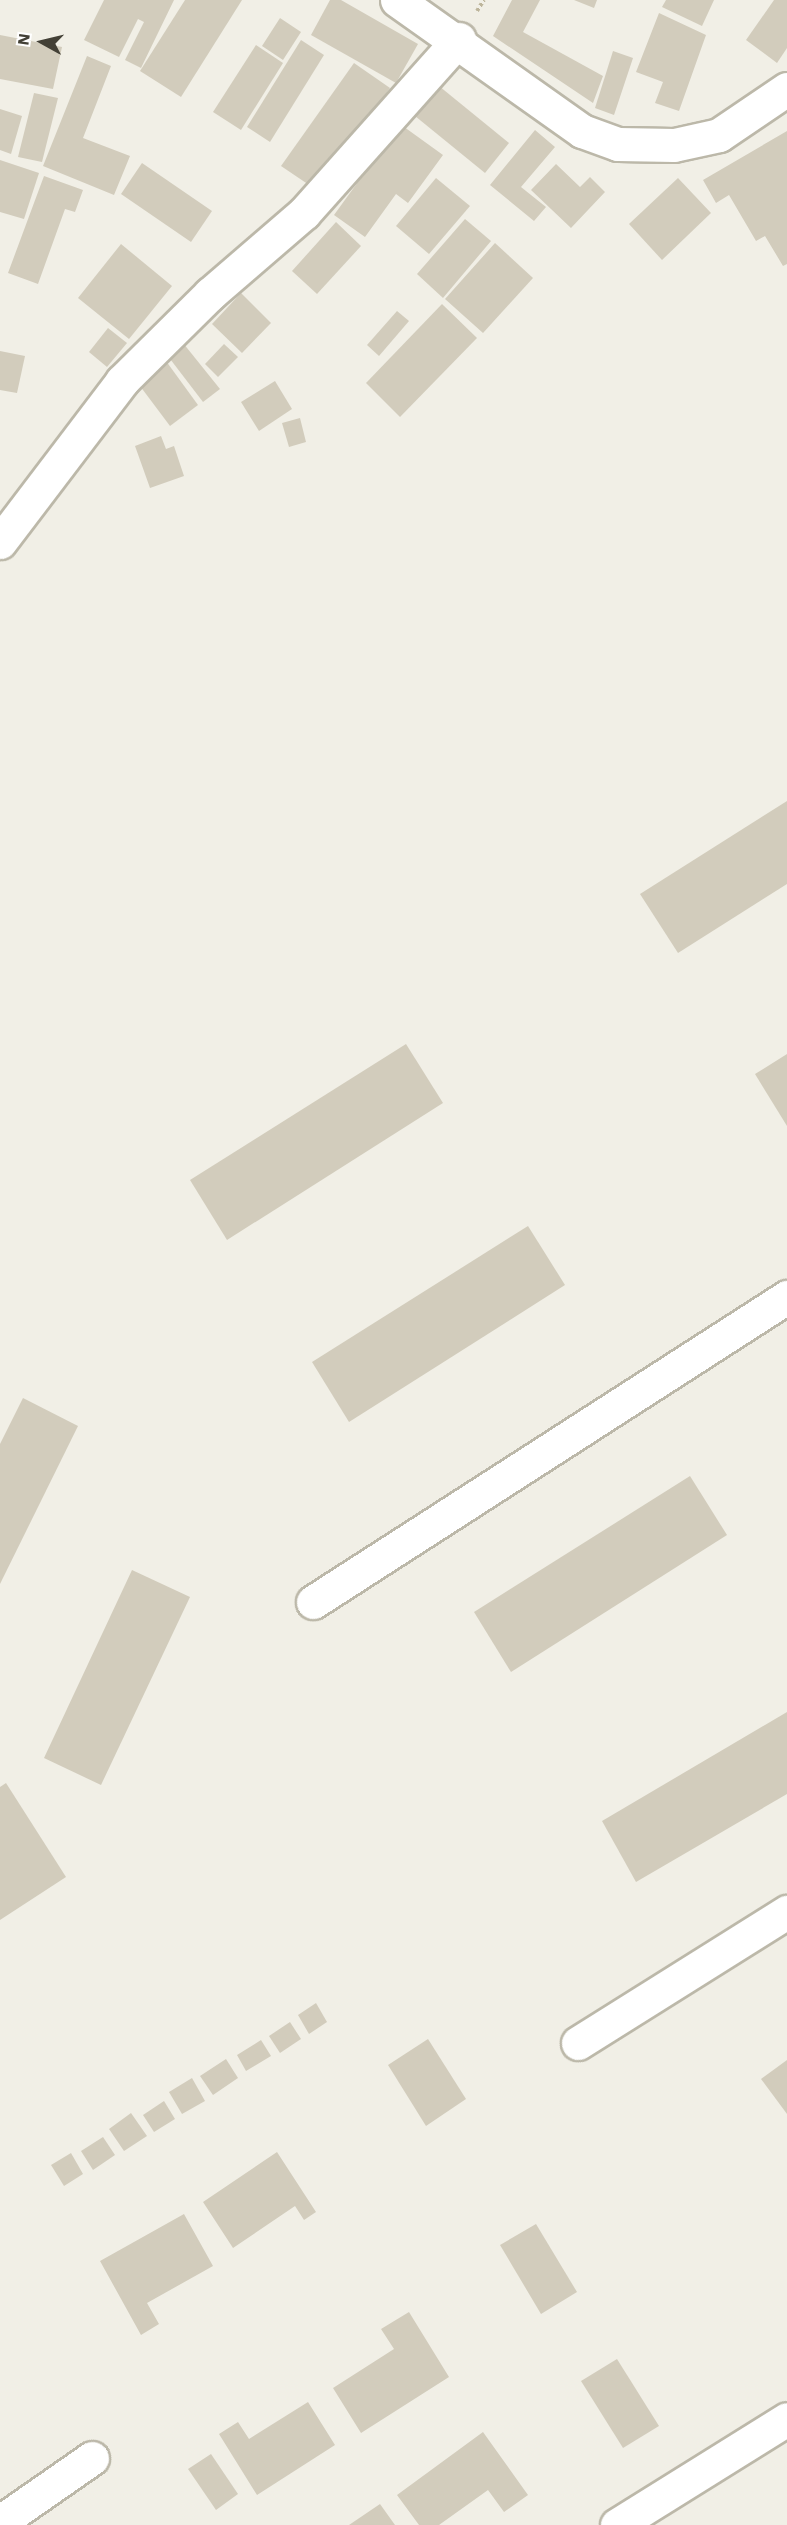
<!DOCTYPE html>
<style>
body{margin:0}
#map{position:relative;width:787px;height:2525px;overflow:hidden;background:#f1efe6;font-family:"Work Sans",sans-serif}
div>[style]{position:absolute}
.building>*{inset:0;background:#d2ccbc}
.path>*{height:4px;margin-top:-2px;transform-origin:0;background:repeating-linear-gradient(90deg,#bdb59b 0 3px,transparent 0 6px)}
.roads{filter:drop-shadow(2px 0 #bcb8a9) drop-shadow(-2px 0 #bcb8a9) drop-shadow(0 2px #bcb8a9) drop-shadow(0 -2px #bcb8a9)}
.minor>*{height:33px;margin:-16.5px;padding:0 16.5px;transform-origin:16.5px;border-radius:16.5px;background:#fff}
span{translate:-50% -50%;white-space:nowrap;text-align:center;line-height:1.15;-webkit-text-stroke:5px #fff;paint-order:stroke}
.north{position:absolute;left:12px;top:12px;width:60px;height:60px;-webkit-text-stroke:4px #fff;paint-order:stroke;rotate:278deg;font-size:16px;font-weight:700;line-height:24px;text-align:center;color:#434036}
.north::after{content:'';display:block;margin:auto;width:21px;height:27px;background:#434036;clip-path:polygon(50% 0,100% 100%,50% 72%,0 100%)}
</style>
<div id="map">
<div class="building">
<i style="clip-path:polygon(104px 0,174px 0,141px 68px,125px 60px,144px 22px,138px 19px,119px 57px,84px 40px)"></i>
<i style="clip-path:polygon(185px 0,242px 0,181px 97px,140px 71px)"></i>
<i style="clip-path:polygon(330px 0,341px 0,418px 44px,396px 83px,311px 35px)"></i>
<i style="clip-path:polygon(512px 0,540px 0,523px 32px,603px 76px,593px 103px,493px 36px)"></i>
<i style="clip-path:polygon(574px 0,597px 0,594px 8px)"></i>
<i style="clip-path:polygon(666px 0,714px 0,702px 26px,662px 7px)"></i>
<i style="clip-path:polygon(774px 0,787px 0,787px 48px,777px 63px,746px 40px)"></i>
<i style="clip-path:polygon(659px 13px,706px 35px,679px 111px,655px 103px,663px 82px,636px 72px)"></i>
<i style="clip-path:polygon(280px 18px,301px 32px,283px 60px,262px 46px)"></i>
<i style="clip-path:polygon(0 35px,62px 47px,53px 89px,0 79px)"></i>
<i style="clip-path:polygon(301px 40px,324px 55px,270px 142px,247px 127px)"></i>
<i style="clip-path:polygon(256px 45px,283px 63px,241px 130px,213px 112px)"></i>
<i style="clip-path:polygon(613px 51px,633px 58px,614px 115px,595px 108px)"></i>
<i style="clip-path:polygon(87px 56px,111px 66px,83px 138px,130px 156px,114px 195px,43px 166px)"></i>
<i style="clip-path:polygon(354px 63px,390px 88px,318px 191px,281px 166px)"></i>
<i style="clip-path:polygon(439px 86px,509px 143px,485px 173px,415px 116px)"></i>
<i style="clip-path:polygon(34px 93px,58px 98px,42px 162px,18px 157px)"></i>
<i style="clip-path:polygon(0 109px,22px 116px,11px 154px,0 150px)"></i>
<i style="clip-path:polygon(400px 124px,443px 155px,408px 203px,396px 194px,365px 237px,334px 215px)"></i>
<i style="clip-path:polygon(535px 130px,555px 147px,521px 187px,546px 207px,534px 221px,490px 185px)"></i>
<i style="clip-path:polygon(787px 131px,787px 264px,783px 266px,765px 236px,756px 241px,729px 195px,716px 203px,703px 180px)"></i>
<i style="clip-path:polygon(0 160px,39px 173px,24px 219px,0 212px)"></i>
<i style="clip-path:polygon(142px 163px,212px 211px,191px 242px,121px 194px)"></i>
<i style="clip-path:polygon(556px 164px,580px 187px,590px 177px,605px 192px,571px 228px,531px 190px)"></i>
<i style="clip-path:polygon(44px 176px,83px 190px,75px 212px,65px 209px,38px 284px,8px 273px)"></i>
<i style="clip-path:polygon(436px 178px,470px 206px,429px 254px,396px 226px)"></i>
<i style="clip-path:polygon(678px 178px,711px 213px,662px 260px,629px 224px)"></i>
<i style="clip-path:polygon(465px 219px,491px 241px,443px 298px,417px 274px)"></i>
<i style="clip-path:polygon(336px 222px,361px 246px,317px 294px,292px 271px)"></i>
<i style="clip-path:polygon(495px 243px,533px 278px,483px 333px,445px 299px)"></i>
<i style="clip-path:polygon(121px 244px,172px 286px,129px 339px,78px 298px)"></i>
<i style="clip-path:polygon(241px 293px,271px 323px,242px 353px,212px 324px)"></i>
<i style="clip-path:polygon(442px 304px,477px 338px,400px 417px,366px 383px)"></i>
<i style="clip-path:polygon(397px 311px,409px 321px,379px 356px,367px 345px)"></i>
<i style="clip-path:polygon(108px 328px,127px 343px,107px 367px,89px 352px)"></i>
<i style="clip-path:polygon(179px 338px,220px 389px,203px 402px,164px 351px)"></i>
<i style="clip-path:polygon(224px 344px,238px 357px,218px 377px,205px 364px)"></i>
<i style="clip-path:polygon(0 351px,25px 356px,17px 393px,0 390px)"></i>
<i style="clip-path:polygon(166px 361px,198px 405px,170px 426px,137px 382px)"></i>
<i style="clip-path:polygon(275px 381px,292px 409px,259px 431px,241px 402px)"></i>
<i style="clip-path:polygon(300px 418px,306px 442px,289px 447px,282px 423px)"></i>
<i style="clip-path:polygon(161px 436px,166px 449px,174px 446px,184px 476px,150px 488px,135px 446px)"></i>
<i style="clip-path:polygon(787px 801px,787px 884px,678px 953px,640px 894px)"></i>
<i style="clip-path:polygon(406px 1044px,443px 1103px,227px 1240px,190px 1180px)"></i>
<i style="clip-path:polygon(787px 1054px,787px 1126px,755px 1074px)"></i>
<i style="clip-path:polygon(528px 1226px,565px 1285px,349px 1422px,312px 1362px)"></i>
<i style="clip-path:polygon(23px 1398px,78px 1426px,0 1584px,0 1444px)"></i>
<i style="clip-path:polygon(690px 1476px,727px 1535px,511px 1672px,474px 1612px)"></i>
<i style="clip-path:polygon(132px 1570px,190px 1597px,101px 1785px,44px 1758px)"></i>
<i style="clip-path:polygon(787px 1712px,787px 1794px,636px 1882px,602px 1821px)"></i>
<i style="clip-path:polygon(6px 1783px,66px 1877px,0 1920px,0 1787px)"></i>
<i style="clip-path:polygon(316px 2003px,327px 2022px,309px 2034px,298px 2015px)"></i>
<i style="clip-path:polygon(290px 2022px,301px 2039px,280px 2053px,269px 2036px)"></i>
<i style="clip-path:polygon(428px 2039px,466px 2099px,426px 2126px,388px 2065px)"></i>
<i style="clip-path:polygon(261px 2040px,271px 2056px,246px 2071px,237px 2055px)"></i>
<i style="clip-path:polygon(226px 2059px,238px 2078px,213px 2095px,200px 2076px)"></i>
<i style="clip-path:polygon(787px 2060px,787px 2114px,761px 2079px)"></i>
<i style="clip-path:polygon(192px 2078px,205px 2101px,182px 2114px,169px 2092px)"></i>
<i style="clip-path:polygon(164px 2101px,175px 2119px,154px 2132px,143px 2115px)"></i>
<i style="clip-path:polygon(131px 2113px,147px 2136px,124px 2151px,109px 2129px)"></i>
<i style="clip-path:polygon(103px 2137px,115px 2155px,93px 2170px,81px 2151px)"></i>
<i style="clip-path:polygon(277px 2152px,316px 2212px,304px 2220px,295px 2206px,233px 2248px,203px 2202px)"></i>
<i style="clip-path:polygon(71px 2153px,83px 2174px,64px 2186px,51px 2165px)"></i>
<i style="clip-path:polygon(184px 2214px,213px 2266px,147px 2303px,159px 2324px,141px 2335px,100px 2261px)"></i>
<i style="clip-path:polygon(536px 2224px,577px 2292px,541px 2314px,500px 2245px)"></i>
<i style="clip-path:polygon(409px 2312px,449px 2377px,361px 2433px,333px 2388px,394px 2349px,381px 2329px)"></i>
<i style="clip-path:polygon(617px 2359px,659px 2426px,623px 2448px,581px 2381px)"></i>
<i style="clip-path:polygon(308px 2402px,335px 2445px,257px 2495px,219px 2434px,238px 2422px,249px 2439px)"></i>
<i style="clip-path:polygon(483px 2432px,528px 2495px,504px 2512px,488px 2490px,439px 2525px,419px 2525px,397px 2495px)"></i>
<i style="clip-path:polygon(211px 2454px,238px 2494px,216px 2510px,188px 2469px)"></i>
<i style="clip-path:polygon(380px 2504px,395px 2525px,349px 2525px)"></i>
</div>
<div class="path">
<i style="left:477px;top:11px;width:13px;rotate:-58deg"></i>
</div>
<div class="roads">
<div class="minor">
<i style="left:397px;top:0;width:227px;rotate:35.3deg"></i>
<i style="left:582px;top:131px;width:38px;rotate:20deg"></i>
<i style="left:618px;top:144px;width:56px;rotate:1deg"></i>
<i style="left:674px;top:145px;width:46px;rotate:-12.5deg"></i>
<i style="left:719px;top:135px;width:82px;rotate:-34.1deg"></i>
<i style="left:0;top:542px;width:202px;rotate:-52.8deg"></i>
<i style="left:122px;top:381px;width:124px;rotate:-44.7deg"></i>
<i style="left:210px;top:294px;width:124px;rotate:-40.8deg"></i>
<i style="left:304px;top:213px;width:233px;rotate:-48.3deg"></i>
<i style="left:313px;top:1602px;width:564px;rotate:-32.76deg"></i>
<i style="left:578px;top:2043px;width:247px;rotate:-32.1deg"></i>
<i style="left:0;top:2522px;width:112px;rotate:-34.8deg"></i>
<i style="left:617px;top:2525px;width:200px;rotate:-31.9deg"></i>
</div>
</div>
<div class="north">N</div>
</div>
